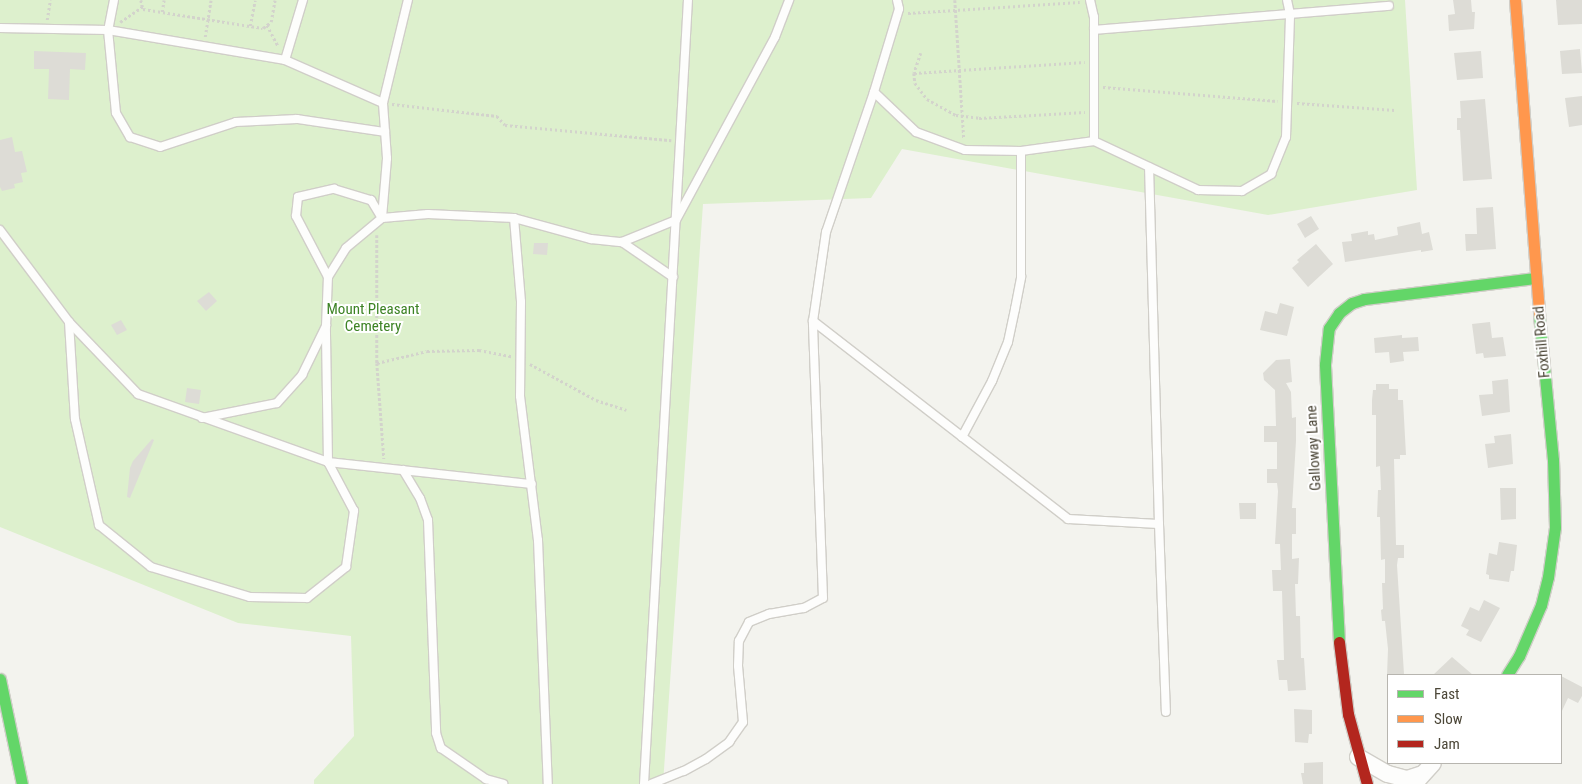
<!DOCTYPE html>
<style>
body{margin:0}
#map{position:relative;width:1582px;height:784px;overflow:hidden;background:#f3f3ee;font-family:"Roboto Condensed",sans-serif}
div>[style]{position:absolute}
.green>*{inset:0;background:#ddf0cd}
.building>*{inset:0;background:#dddcd6}
.path>*{height:2.5px;margin-top:-1.25px;transform-origin:0;background:repeating-linear-gradient(90deg,#d3d3cc 0 2.5px,transparent 0 5px)}
.roads{filter:drop-shadow(1px 0 #d0cec8) drop-shadow(-1px 0 #d0cec8) drop-shadow(0 1px #d0cec8) drop-shadow(0 -1px #d0cec8)}
.lane>*{height:8px;margin:-4px;padding:0 4px;transform-origin:4px;border-radius:4px;background:#fdfdfc}
.street>*{height:16px;margin:-8px;padding:0 8px;transform-origin:8px;border-radius:8px;background:#fdfdfc}
.fast>*{height:11px;margin:-5.5px;padding:0 5.5px;transform-origin:5.5px;border-radius:5.5px;background:#63d668}
.slow>*{height:11px;margin:-5.5px;padding:0 5.5px;transform-origin:5.5px;border-radius:5.5px;background:#ff974d}
.jam>*{height:11px;margin:-5.5px;padding:0 5.5px;transform-origin:5.5px;border-radius:5.5px;background:#b3261e}
span{translate:-50% -50%;white-space:nowrap;text-align:center;line-height:1.15;-webkit-text-stroke:4px #fff;paint-order:stroke}
.park-label{font-size:15px;color:#3d8325}
.street-label{font-size:15px;color:#4c4738}
.legend{position:absolute;left:1387px;top:674px;width:175px;height:90px;box-sizing:border-box;background:#fff;border:1px solid #b7b5af;margin:0;padding:6px 9px;list-style:none;font-size:15px;color:#4c4738}
.legend li{display:flex;align-items:center;gap:10px;height:25px}
.legend b{width:25px;border:1px solid #b7b5af}
</style>
<div id="map">
<div class="green">
<i style="clip-path:polygon(0 0,1405px 0,1417px 190px,1268px 215px,902px 149px,871px 198px,703px 204px,663px 784px,314px 784px,314px 780px,354px 736px,351px 636px,238px 623px,0 527px)"></i>
</div>
<div class="building">
<i style="clip-path:polygon(1453px 0,1471px 0,1472px 12px,1475px 12px,1474px 29px,1449px 31px,1448px 15px,1455px 14px)"></i>
<i style="clip-path:polygon(1556px 0,1582px 0,1582px 24px,1558px 25px)"></i>
<i style="clip-path:polygon(1580px 49px,1582px 73px,1562px 74px,1560px 51px)"></i>
<i style="clip-path:polygon(34px 51px,86px 53px,85px 70px,70px 69px,69px 100px,48px 99px,49px 69px,34px 69px)"></i>
<i style="clip-path:polygon(1481px 51px,1483px 78px,1457px 80px,1454px 53px)"></i>
<i style="clip-path:polygon(1582px 96px,1582px 125px,1569px 127px,1565px 98px)"></i>
<i style="clip-path:polygon(1485px 99px,1492px 179px,1463px 181px,1460px 130px,1457px 130px,1457px 118px,1461px 118px,1460px 101px)"></i>
<i style="clip-path:polygon(12px 137px,15px 152px,22px 151px,27px 172px,21px 173px,23px 182px,14px 184px,15px 188px,2px 191px,0 187px,0 140px)"></i>
<i style="clip-path:polygon(1493px 207px,1496px 249px,1466px 251px,1465px 234px,1477px 234px,1476px 208px)"></i>
<i style="clip-path:polygon(1311px 216px,1319px 229px,1305px 238px,1297px 224px)"></i>
<i style="clip-path:polygon(1420px 222px,1422px 234px,1429px 232px,1433px 250px,1421px 252px,1421px 250px,1345px 262px,1342px 242px,1352px 241px,1351px 234px,1368px 231px,1368px 235px,1374px 234px,1375px 240px,1398px 235px,1397px 227px)"></i>
<i style="clip-path:polygon(534px 243px,548px 243px,547px 255px,533px 254px)"></i>
<i style="clip-path:polygon(1316px 244px,1333px 264px,1308px 287px,1292px 268px,1299px 262px,1297px 260px)"></i>
<i style="clip-path:polygon(209px 292px,217px 301px,206px 311px,197px 301px)"></i>
<i style="clip-path:polygon(1280px 303px,1294px 307px,1287px 336px,1260px 330px,1265px 311px,1277px 314px)"></i>
<i style="clip-path:polygon(121px 320px,127px 330px,117px 335px,111px 325px)"></i>
<i style="clip-path:polygon(1490px 322px,1492px 338px,1503px 337px,1506px 356px,1484px 358px,1483px 353px,1476px 354px,1472px 324px)"></i>
<i style="clip-path:polygon(1402px 335px,1402px 338px,1418px 337px,1419px 351px,1403px 352px,1404px 361px,1390px 363px,1389px 352px,1375px 353px,1374px 338px)"></i>
<i style="clip-path:polygon(1290px 359px,1292px 382px,1286px 383px,1291px 392px,1292px 418px,1296px 417px,1296px 441px,1292px 508px,1296px 508px,1296px 534px,1292px 534px,1292px 559px,1299px 558px,1298px 584px,1295px 584px,1296px 616px,1300px 616px,1301px 658px,1304px 658px,1306px 690px,1288px 691px,1287px 680px,1279px 680px,1277px 660px,1284px 660px,1282px 591px,1273px 591px,1272px 570px,1281px 570px,1280px 544px,1275px 544px,1278px 491px,1277px 483px,1267px 483px,1267px 469px,1277px 469px,1277px 442px,1264px 442px,1264px 426px,1276px 426px,1275px 390px,1264px 380px,1263px 373px,1276px 360px)"></i>
<i style="clip-path:polygon(1508px 379px,1510px 412px,1482px 416px,1479px 395px,1493px 394px,1492px 381px)"></i>
<i style="clip-path:polygon(1376px 384px,1389px 384px,1389px 389px,1398px 389px,1398px 400px,1403px 400px,1406px 455px,1400px 455px,1400px 459px,1394px 459px,1396px 545px,1404px 545px,1404px 558px,1398px 558px,1397px 565px,1404px 674px,1387px 675px,1388px 649px,1385px 621px,1382px 621px,1381px 610px,1383px 609px,1382px 583px,1385px 583px,1385px 559px,1381px 560px,1380px 517px,1377px 517px,1378px 490px,1381px 490px,1380px 466px,1376px 467px,1376px 415px,1372px 415px,1372px 400px,1373px 390px,1376px 390px)"></i>
<i style="clip-path:polygon(187px 388px,201px 390px,199px 404px,185px 402px)"></i>
<i style="clip-path:polygon(1511px 434px,1513px 464px,1488px 468px,1485px 444px,1495px 443px,1494px 436px)"></i>
<i style="clip-path:polygon(152px 439px,154px 440px,130px 498px,127px 497px,130px 468px,133px 461px)"></i>
<i style="clip-path:polygon(1500px 488px,1516px 488px,1516px 519px,1501px 520px)"></i>
<i style="clip-path:polygon(1239px 503px,1256px 503px,1256px 519px,1240px 519px)"></i>
<i style="clip-path:polygon(1499px 542px,1517px 545px,1514px 571px,1511px 571px,1509px 582px,1489px 579px,1489px 575px,1486px 574px,1489px 553px,1497px 555px)"></i>
<i style="clip-path:polygon(1484px 600px,1500px 608px,1481px 642px,1466px 635px,1469px 630px,1461px 626px,1470px 607px,1479px 611px)"></i>
<i style="clip-path:polygon(1452px 657px,1473px 675px,1433px 675px)"></i>
<i style="clip-path:polygon(1561px 676px,1582px 687px,1582px 696px,1578px 703px,1568px 698px,1561px 713px)"></i>
<i style="clip-path:polygon(1294px 709px,1312px 710px,1312px 734px,1309px 734px,1308px 743px,1295px 742px)"></i>
<i style="clip-path:polygon(1323px 762px,1323px 784px,1303px 784px,1301px 773px,1304px 773px,1304px 763px)"></i>
</div>
<div class="path">
<i style="left:141px;top:0;width:9px;rotate:77deg"></i>
<i style="left:143px;top:9px;width:121px;rotate:9deg"></i>
<i style="left:263px;top:28px;width:10px;rotate:-37deg"></i>
<i style="left:271px;top:22px;width:22px;rotate:-80deg"></i>
<i style="left:955px;top:0;width:138px;rotate:86.3deg"></i>
<i style="left:162px;top:12px;width:12px;rotate:-81deg"></i>
<i style="left:908px;top:13px;width:172px;rotate:-3.7deg"></i>
<i style="left:47px;top:20px;width:20px;rotate:-81deg"></i>
<i style="left:120px;top:22px;width:27px;rotate:-34deg"></i>
<i style="left:267px;top:25px;width:24px;rotate:62deg"></i>
<i style="left:250px;top:26px;width:26px;rotate:-79deg"></i>
<i style="left:205px;top:37px;width:37px;rotate:-81deg"></i>
<i style="left:921px;top:53px;width:21px;rotate:109deg"></i>
<i style="left:914px;top:73px;width:10px;rotate:84deg"></i>
<i style="left:915px;top:83px;width:20px;rotate:53deg"></i>
<i style="left:927px;top:99px;width:33px;rotate:29deg"></i>
<i style="left:956px;top:115px;width:23px;rotate:7deg"></i>
<i style="left:979px;top:118px;width:106px;rotate:-3.2deg"></i>
<i style="left:914px;top:73px;width:171px;rotate:-3.7deg"></i>
<i style="left:1103px;top:87px;width:175px;rotate:4.6deg"></i>
<i style="left:1297px;top:103px;width:98px;rotate:4.1deg"></i>
<i style="left:392px;top:104px;width:106px;rotate:6.5deg"></i>
<i style="left:497px;top:116px;width:12px;rotate:48deg"></i>
<i style="left:505px;top:125px;width:167px;rotate:5.2deg"></i>
<i style="left:377px;top:235px;width:128px;rotate:90deg"></i>
<i style="left:377px;top:363px;width:96px;rotate:85.8deg"></i>
<i style="left:377px;top:363px;width:51px;rotate:-13.5deg"></i>
<i style="left:427px;top:351px;width:52px;rotate:-1.1deg"></i>
<i style="left:479px;top:350px;width:33px;rotate:11deg"></i>
<i style="left:530px;top:364px;width:75px;rotate:28.6deg"></i>
<i style="left:596px;top:400px;width:32px;rotate:18deg"></i>
</div>
<div class="roads">
<div class="lane">
<i style="left:114px;top:0;width:31px;rotate:101deg"></i>
<i style="left:108px;top:30px;width:83px;rotate:84.5deg"></i>
<i style="left:116px;top:113px;width:28px;rotate:60deg"></i>
<i style="left:130px;top:137px;width:32px;rotate:18deg"></i>
<i style="left:160px;top:147px;width:80px;rotate:-18.2deg"></i>
<i style="left:236px;top:122px;width:61px;rotate:-2.8deg"></i>
<i style="left:297px;top:119px;width:89px;rotate:8.4deg"></i>
<i style="left:897px;top:0;width:9px;rotate:77deg"></i>
<i style="left:899px;top:9px;width:87px;rotate:106.8deg"></i>
<i style="left:874px;top:92px;width:58px;rotate:43.6deg"></i>
<i style="left:916px;top:132px;width:52px;rotate:20.2deg"></i>
<i style="left:965px;top:150px;width:56px;rotate:1deg"></i>
<i style="left:1021px;top:151px;width:74px;rotate:-7.8deg"></i>
<i style="left:1094px;top:141px;width:115px;rotate:25.2deg"></i>
<i style="left:1198px;top:190px;width:44px;rotate:1.3deg"></i>
<i style="left:1242px;top:191px;width:34px;rotate:-30deg"></i>
<i style="left:1271px;top:174px;width:40px;rotate:-68deg"></i>
<i style="left:1286px;top:137px;width:123px;rotate:-88.1deg"></i>
<i style="left:1290px;top:14px;width:14px;rotate:-102deg"></i>
<i style="left:1090px;top:0;width:17px;rotate:77deg"></i>
<i style="left:1094px;top:17px;width:124px;rotate:90deg"></i>
<i style="left:0;top:28px;width:108px;rotate:1.1deg"></i>
<i style="left:108px;top:30px;width:180px;rotate:9.6deg"></i>
<i style="left:285px;top:60px;width:107px;rotate:23.7deg"></i>
<i style="left:1094px;top:30px;width:296px;rotate:-4.7deg"></i>
<i style="left:285px;top:60px;width:63px;rotate:-73.3deg"></i>
<i style="left:874px;top:92px;width:148px;rotate:108.9deg"></i>
<i style="left:826px;top:232px;width:90px;rotate:98.3deg"></i>
<i style="left:813px;top:321px;width:323px;rotate:37.8deg"></i>
<i style="left:1068px;top:519px;width:91px;rotate:3.1deg"></i>
<i style="left:1159px;top:524px;width:357px;rotate:-91.6deg"></i>
<i style="left:514px;top:218px;width:84px;rotate:85.2deg"></i>
<i style="left:521px;top:302px;width:94px;rotate:90.6deg"></i>
<i style="left:520px;top:396px;width:145px;rotate:82.9deg"></i>
<i style="left:538px;top:540px;width:244px;rotate:87.7deg"></i>
<i style="left:0;top:230px;width:115px;rotate:53.1deg"></i>
<i style="left:69px;top:322px;width:100px;rotate:46.2deg"></i>
<i style="left:138px;top:394px;width:202px;rotate:19.7deg"></i>
<i style="left:328px;top:462px;width:205px;rotate:6.2deg"></i>
<i style="left:622px;top:242px;width:62px;rotate:34.5deg"></i>
<i style="left:328px;top:277px;width:69px;rotate:-117.7deg"></i>
<i style="left:296px;top:216px;width:19px;rotate:-84deg"></i>
<i style="left:298px;top:197px;width:37px;rotate:-13deg"></i>
<i style="left:334px;top:189px;width:39px;rotate:17deg"></i>
<i style="left:371px;top:200px;width:21px;rotate:59deg"></i>
<i style="left:382px;top:218px;width:60px;rotate:-85.2deg"></i>
<i style="left:387px;top:158px;width:55px;rotate:-94.2deg"></i>
<i style="left:383px;top:103px;width:106px;rotate:-76.4deg"></i>
<i style="left:69px;top:322px;width:97px;rotate:86.5deg"></i>
<i style="left:75px;top:419px;width:109px;rotate:77.2deg"></i>
<i style="left:99px;top:525px;width:67px;rotate:38.9deg"></i>
<i style="left:151px;top:567px;width:103px;rotate:16.9deg"></i>
<i style="left:250px;top:597px;width:57px;rotate:1deg"></i>
<i style="left:307px;top:598px;width:50px;rotate:-38.5deg"></i>
<i style="left:346px;top:567px;width:57px;rotate:-81.9deg"></i>
<i style="left:354px;top:511px;width:55px;rotate:-118deg"></i>
<i style="left:328px;top:462px;width:134px;rotate:-90.9deg"></i>
<i style="left:202px;top:418px;width:76px;rotate:-11.3deg"></i>
<i style="left:277px;top:403px;width:38px;rotate:-48deg"></i>
<i style="left:302px;top:375px;width:55px;rotate:-63.9deg"></i>
<i style="left:326px;top:326px;width:49px;rotate:-87.7deg"></i>
<i style="left:328px;top:277px;width:34px;rotate:-58deg"></i>
<i style="left:346px;top:248px;width:47px;rotate:-39.8deg"></i>
<i style="left:382px;top:218px;width:46px;rotate:-5deg"></i>
<i style="left:428px;top:214px;width:86px;rotate:2.7deg"></i>
<i style="left:514px;top:218px;width:80px;rotate:15.3deg"></i>
<i style="left:591px;top:239px;width:31px;rotate:6deg"></i>
<i style="left:622px;top:242px;width:58px;rotate:-22.2deg"></i>
<i style="left:676px;top:220px;width:208px;rotate:-61.6deg"></i>
<i style="left:775px;top:37px;width:40px;rotate:-69deg"></i>
<i style="left:962px;top:437px;width:64px;rotate:-61.8deg"></i>
<i style="left:992px;top:381px;width:42px;rotate:-67.7deg"></i>
<i style="left:1008px;top:342px;width:34px;rotate:-78deg"></i>
<i style="left:1015px;top:309px;width:33px;rotate:-79deg"></i>
<i style="left:1021px;top:277px;width:126px;rotate:-90deg"></i>
<i style="left:403px;top:470px;width:33px;rotate:59deg"></i>
<i style="left:420px;top:498px;width:23px;rotate:70deg"></i>
<i style="left:428px;top:520px;width:213px;rotate:87.8deg"></i>
<i style="left:436px;top:733px;width:16px;rotate:72deg"></i>
<i style="left:441px;top:748px;width:55px;rotate:34.6deg"></i>
<i style="left:486px;top:779px;width:18px;rotate:16deg"></i>
<i style="left:1159px;top:524px;width:188px;rotate:87.9deg"></i>
<i style="left:644px;top:784px;width:785px;rotate:-86.79deg"></i>
<i style="left:651px;top:784px;width:35px;rotate:-22deg"></i>
<i style="left:684px;top:771px;width:25px;rotate:-29deg"></i>
<i style="left:706px;top:759px;width:29px;rotate:-36deg"></i>
<i style="left:729px;top:742px;width:24px;rotate:-55deg"></i>
<i style="left:743px;top:722px;width:56px;rotate:-95.1deg"></i>
<i style="left:738px;top:666px;width:25px;rotate:-88deg"></i>
<i style="left:739px;top:641px;width:21px;rotate:-62deg"></i>
<i style="left:749px;top:622px;width:22px;rotate:-22deg"></i>
<i style="left:769px;top:614px;width:36px;rotate:-10deg"></i>
<i style="left:804px;top:608px;width:21px;rotate:-28deg"></i>
<i style="left:823px;top:598px;width:277px;rotate:-92.1deg"></i>
</div>
<div class="street">
<i style="left:1358px;top:757px;width:34px;rotate:30deg"></i>
<i style="left:1388px;top:774px;width:20px;rotate:15deg"></i>
<i style="left:1407px;top:779px;width:16px;rotate:-18deg"></i>
<i style="left:1416px;top:782px;width:25px;rotate:-48deg"></i>
</div>
<div class="fast">
<i style="left:1339px;top:642px;width:278px;rotate:-92.9deg"></i>
<i style="left:1325px;top:364px;width:36px;rotate:-84deg"></i>
<i style="left:1329px;top:328px;width:18px;rotate:-56deg"></i>
<i style="left:1339px;top:313px;width:16px;rotate:-38deg"></i>
<i style="left:1352px;top:303px;width:13px;rotate:-18deg"></i>
<i style="left:1364px;top:299px;width:173px;rotate:-7deg"></i>
<i style="left:1507px;top:675px;width:22px;rotate:-58deg"></i>
<i style="left:1519px;top:656px;width:56px;rotate:-66.7deg"></i>
<i style="left:1541px;top:605px;width:29px;rotate:-76deg"></i>
<i style="left:1548px;top:577px;width:50px;rotate:-82deg"></i>
<i style="left:1555px;top:527px;width:67px;rotate:-91.7deg"></i>
<i style="left:1553px;top:460px;width:146px;rotate:-95.5deg"></i>
<i style="left:0;top:679px;width:107px;rotate:78.2deg"></i>
</div>
<div class="slow">
<i style="left:1515px;top:0;width:316px;rotate:85.6deg"></i>
</div>
<div class="jam">
<i style="left:1339px;top:642px;width:73px;rotate:82.9deg"></i>
<i style="left:1348px;top:714px;width:73px;rotate:74.8deg"></i>
</div>
</div>
<div class="park-label">
<span style="left:373px;top:318px">Mount Pleasant<br>Cemetery</span>
</div>
<div class="street-label">
<span style="left:1542px;top:342px;rotate:-95deg">Foxhill Road</span>
<span style="left:1314px;top:448px;rotate:-93deg">Galloway Lane</span>
</div>
<ul class="legend">
<li><b style="height:6px;background:#63d668"></b>Fast</li>
<li><b style="height:6px;background:#ff974d"></b>Slow</li>
<li><b style="height:6px;background:#b3261e"></b>Jam</li>
</ul>
</div>
